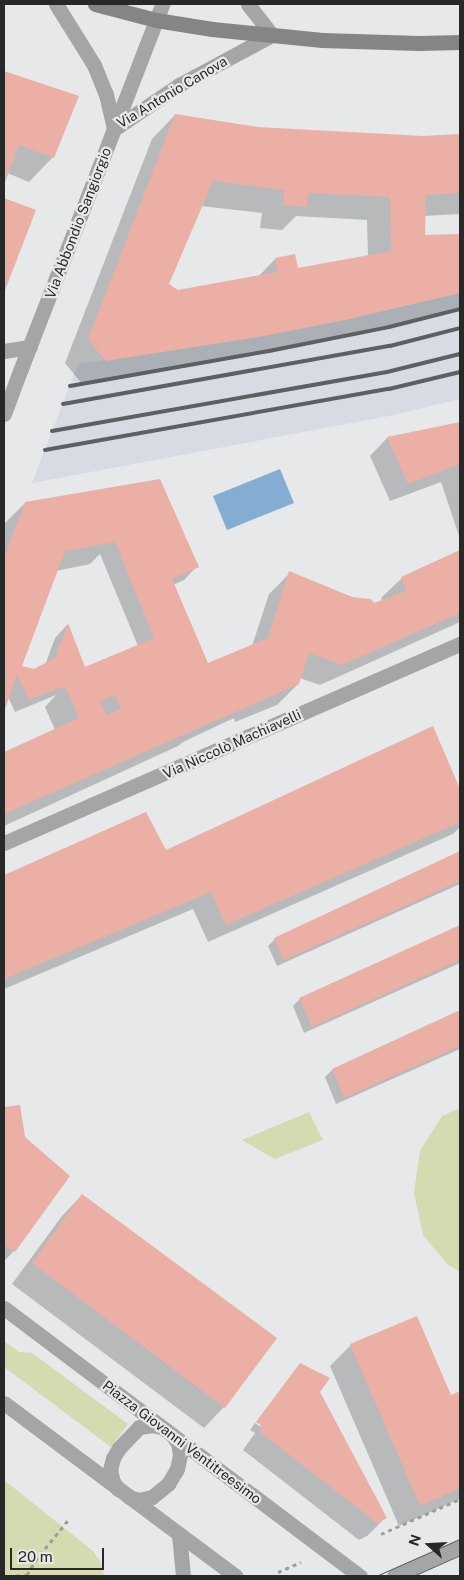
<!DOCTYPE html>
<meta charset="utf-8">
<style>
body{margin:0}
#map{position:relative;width:464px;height:1580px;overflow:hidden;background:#e6e8e9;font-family:"Public Sans",sans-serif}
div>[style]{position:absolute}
.built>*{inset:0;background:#d6dbe4}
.green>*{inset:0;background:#d5dab0}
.water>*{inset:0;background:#85acd3}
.shadow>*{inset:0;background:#0003}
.building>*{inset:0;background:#ebafa6}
.path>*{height:3px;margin-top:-1.5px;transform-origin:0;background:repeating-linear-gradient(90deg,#9c9e9e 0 4px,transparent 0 8px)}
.minor>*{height:15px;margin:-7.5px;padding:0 7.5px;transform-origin:7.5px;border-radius:7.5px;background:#a4a5a6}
.secondary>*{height:15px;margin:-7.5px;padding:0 7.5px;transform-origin:7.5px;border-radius:7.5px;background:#848586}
.tram>*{height:1px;margin:-0.5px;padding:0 0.5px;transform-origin:0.5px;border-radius:0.5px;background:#5e5f60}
.rail>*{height:4px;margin:-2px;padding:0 2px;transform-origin:2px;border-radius:2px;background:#5e5f60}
.minor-bridge>*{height:15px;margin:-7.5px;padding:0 7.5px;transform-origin:7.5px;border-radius:7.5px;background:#a4a5a6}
span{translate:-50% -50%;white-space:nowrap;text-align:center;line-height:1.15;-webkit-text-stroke:4.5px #e6e8e9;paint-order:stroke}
.street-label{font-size:14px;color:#272828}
.frame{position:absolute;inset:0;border:5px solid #272828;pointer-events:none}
.north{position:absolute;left:404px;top:1520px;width:50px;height:50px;-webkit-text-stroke:4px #e6e8e9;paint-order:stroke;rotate:289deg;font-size:14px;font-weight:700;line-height:20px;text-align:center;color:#272828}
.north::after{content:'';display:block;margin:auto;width:18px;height:22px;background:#272828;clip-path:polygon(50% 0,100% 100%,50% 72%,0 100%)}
.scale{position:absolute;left:10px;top:1548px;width:94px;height:22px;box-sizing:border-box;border:2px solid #272828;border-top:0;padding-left:6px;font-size:15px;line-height:18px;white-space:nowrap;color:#272828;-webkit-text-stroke:4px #e6e8e9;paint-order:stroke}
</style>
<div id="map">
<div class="built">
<i style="clip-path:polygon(460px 293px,460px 399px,394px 415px,32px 483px,78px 364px,258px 337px,345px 320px)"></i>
</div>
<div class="green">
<i style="clip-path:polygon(460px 1108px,460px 1272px,447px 1264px,423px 1235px,414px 1193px,420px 1151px,442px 1116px)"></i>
<i style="clip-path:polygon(309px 1112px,323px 1140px,275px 1159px,242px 1140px)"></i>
<i style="clip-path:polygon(4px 1341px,19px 1352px,32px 1353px,128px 1424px,111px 1447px,4px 1367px)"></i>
<i style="clip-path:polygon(4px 1480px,93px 1551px,101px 1563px,104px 1576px,4px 1576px)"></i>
</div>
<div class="water">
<i style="clip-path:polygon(280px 469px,294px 503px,227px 530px,213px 496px)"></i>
</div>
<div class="shadow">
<i style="clip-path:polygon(4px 72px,78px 96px,53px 157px,29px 182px,7px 173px,4px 182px)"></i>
<i style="clip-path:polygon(evenodd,175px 115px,257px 128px,423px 138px,460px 136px,460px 214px,424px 216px,423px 236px,460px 236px,460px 308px,321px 342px,233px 359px,82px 384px,65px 363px,152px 139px,175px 115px,201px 206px,262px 213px,260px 228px,282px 230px,296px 216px,367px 220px,368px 257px,297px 270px,275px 259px,258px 277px,178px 292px,167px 284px,201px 206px)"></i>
<i style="clip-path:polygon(4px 199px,34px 210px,4px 290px)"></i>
<i style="clip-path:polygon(460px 423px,460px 539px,441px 482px,390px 501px,370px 456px,387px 438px)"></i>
<i style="clip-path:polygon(evenodd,25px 503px,197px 566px,184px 580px,173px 585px,208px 665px,252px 646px,269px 594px,290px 573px,373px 605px,382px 601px,381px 598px,402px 578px,460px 552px,460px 622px,320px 685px,300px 678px,298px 684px,277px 705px,235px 722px,234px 718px,183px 742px,178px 746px,4px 826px,4px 753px,55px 730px,45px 707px,56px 695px,15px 712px,8px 697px,4px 709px,4px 524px,25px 503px,100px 554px,138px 646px,85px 669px,67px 625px,55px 638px,45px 665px,34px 670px,17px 672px,56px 571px,90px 564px,100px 554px)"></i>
<i style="clip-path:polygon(432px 728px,460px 792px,460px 827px,453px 834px,208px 942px,193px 909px,4px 989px,4px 877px,145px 814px,165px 852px)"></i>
<i style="clip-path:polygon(460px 853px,460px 884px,277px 966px,268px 946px,275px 939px)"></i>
<i style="clip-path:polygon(460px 927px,460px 963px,304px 1033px,293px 1006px,300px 999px)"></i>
<i style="clip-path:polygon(460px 1011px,460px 1049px,336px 1104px,325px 1077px,332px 1070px)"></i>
<i style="clip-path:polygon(19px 1106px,23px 1138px,69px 1176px,14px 1251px,4px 1261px,4px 1108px)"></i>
<i style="clip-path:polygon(82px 1195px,224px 1407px,204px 1428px,12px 1284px,62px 1216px)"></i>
<i style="clip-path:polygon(351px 1345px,450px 1397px,460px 1393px,460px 1499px,399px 1526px,330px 1366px)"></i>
<i style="clip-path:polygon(300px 1365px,319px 1392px,385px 1518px,367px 1536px,359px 1540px,243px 1450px,255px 1433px,250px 1430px,255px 1423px,261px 1427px,261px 1424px,257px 1421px)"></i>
</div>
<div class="building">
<i style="clip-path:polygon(4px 71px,79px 96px,54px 158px,19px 145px,4px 185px)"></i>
<i style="clip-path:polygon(evenodd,175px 114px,257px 127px,423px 136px,460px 134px,460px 193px,426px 195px,425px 235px,460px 234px,460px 293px,345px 320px,258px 337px,106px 361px,88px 339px,175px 114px,213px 181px,284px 190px,283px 205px,307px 207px,308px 193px,390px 197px,391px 251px,298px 268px,295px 254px,275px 258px,277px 272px,178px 290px,169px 284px,213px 181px)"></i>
<i style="clip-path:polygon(4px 198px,36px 210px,4px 293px)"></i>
<i style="clip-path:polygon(460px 422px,460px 464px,408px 484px,387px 437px)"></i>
<i style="clip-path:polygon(evenodd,160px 479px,199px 567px,172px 579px,208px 663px,268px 638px,289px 571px,352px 597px,371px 599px,374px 603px,406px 591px,401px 577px,460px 550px,460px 613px,342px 665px,309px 653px,299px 684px,4px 814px,4px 752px,79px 718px,65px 686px,29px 700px,17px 675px,4px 712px,4px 558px,25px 502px,160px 479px,115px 542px,154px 638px,85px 667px,68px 623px,55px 658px,34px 669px,22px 666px,65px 551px,115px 542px,160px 479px,115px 695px,121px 709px,107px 716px,100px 701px,115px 695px)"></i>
<i style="clip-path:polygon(433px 726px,460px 789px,460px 822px,226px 925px,211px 892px,4px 979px,4px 875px,146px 812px,166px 850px)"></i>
<i style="clip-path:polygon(460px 851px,460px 881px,284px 960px,274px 938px)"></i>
<i style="clip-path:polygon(460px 925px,460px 960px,312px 1027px,299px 998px)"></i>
<i style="clip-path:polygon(460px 1010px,460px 1046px,344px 1098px,332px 1069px)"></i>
<i style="clip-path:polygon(20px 1105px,25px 1137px,70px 1176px,15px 1252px,4px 1244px,4px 1107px)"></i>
<i style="clip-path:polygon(82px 1194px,277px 1338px,225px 1408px,32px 1263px)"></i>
<i style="clip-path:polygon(417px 1316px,451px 1395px,460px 1391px,460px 1488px,420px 1506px,350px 1344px)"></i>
<i style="clip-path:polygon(300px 1363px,330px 1378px,320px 1392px,387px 1518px,377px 1523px,260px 1432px,263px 1427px,256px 1422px)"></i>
</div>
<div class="path">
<i style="left:381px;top:1534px;width:86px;rotate:-23.9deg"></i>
<i style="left:278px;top:1572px;width:25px;rotate:-23deg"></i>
<i style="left:8px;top:1576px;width:19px;rotate:-3deg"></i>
<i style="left:27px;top:1575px;width:16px;rotate:-60deg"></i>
<i style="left:35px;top:1561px;width:54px;rotate:-51deg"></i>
</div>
<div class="minor">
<i style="left:56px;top:4px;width:72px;rotate:58.1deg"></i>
<i style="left:94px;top:65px;width:31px;rotate:68deg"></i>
<i style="left:106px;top:94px;width:36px;rotate:77deg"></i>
<i style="left:114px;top:129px;width:78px;rotate:-34.1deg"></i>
<i style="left:179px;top:85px;width:106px;rotate:-28.3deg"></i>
<i style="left:272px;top:35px;width:39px;rotate:-128deg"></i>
<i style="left:4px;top:351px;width:26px;rotate:-9deg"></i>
<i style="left:20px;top:371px;width:394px;rotate:-68.8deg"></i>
<i style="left:4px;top:843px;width:498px;rotate:-23.6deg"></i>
<i style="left:4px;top:1308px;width:446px;rotate:37deg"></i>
<i style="left:4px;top:1403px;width:289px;rotate:36.8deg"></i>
<i style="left:118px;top:1489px;width:9px;rotate:-126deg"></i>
<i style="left:113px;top:1482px;width:12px;rotate:-104deg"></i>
<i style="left:110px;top:1470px;width:12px;rotate:-76deg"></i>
<i style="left:113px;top:1458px;width:12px;rotate:-59deg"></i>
<i style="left:119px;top:1448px;width:29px;rotate:-46deg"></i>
<i style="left:139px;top:1427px;width:14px;rotate:-8deg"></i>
<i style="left:153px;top:1425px;width:8px;rotate:14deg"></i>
<i style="left:129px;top:1497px;width:10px;rotate:17deg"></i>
<i style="left:139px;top:1500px;width:13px;rotate:-13deg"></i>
<i style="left:152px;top:1497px;width:21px;rotate:-39deg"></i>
<i style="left:168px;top:1484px;width:17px;rotate:-59deg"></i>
<i style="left:177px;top:1469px;width:14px;rotate:-78deg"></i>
<i style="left:180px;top:1455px;width:12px;rotate:-99deg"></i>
<i style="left:178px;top:1443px;width:9px;rotate:-126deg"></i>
<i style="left:179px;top:1534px;width:42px;rotate:84.6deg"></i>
<i style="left:394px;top:1576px;width:72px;rotate:-24.4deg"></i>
</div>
<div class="secondary">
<i style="left:95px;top:4px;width:63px;rotate:14.7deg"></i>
<i style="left:156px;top:20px;width:57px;rotate:9.1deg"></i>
<i style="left:212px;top:29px;width:111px;rotate:5.7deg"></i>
<i style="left:322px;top:40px;width:97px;rotate:1.8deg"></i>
<i style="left:419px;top:43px;width:41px;rotate:-1.4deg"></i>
</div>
<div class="tram">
<i style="left:376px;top:1576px;width:92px;rotate:-23.8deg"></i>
<i style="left:413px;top:1576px;width:51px;rotate:-24.1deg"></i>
</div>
<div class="rail">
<i style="left:70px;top:386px;width:202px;rotate:-10deg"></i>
<i style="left:269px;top:351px;width:122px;rotate:-11.3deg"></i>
<i style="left:389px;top:327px;width:73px;rotate:-14.2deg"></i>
<i style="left:63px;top:404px;width:332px;rotate:-10.1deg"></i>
<i style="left:390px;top:346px;width:72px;rotate:-14.4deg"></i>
<i style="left:52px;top:431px;width:340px;rotate:-10deg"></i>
<i style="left:387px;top:372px;width:75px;rotate:-13.9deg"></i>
<i style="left:45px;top:450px;width:349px;rotate:-10.1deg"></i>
<i style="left:389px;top:389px;width:73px;rotate:-13.5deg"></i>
</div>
<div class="minor-bridge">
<i style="left:4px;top:414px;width:46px;rotate:-69.6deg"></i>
</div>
<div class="street-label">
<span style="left:172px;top:92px;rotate:-31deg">Via Antonio Canova</span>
<span style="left:78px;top:223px;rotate:-69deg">Via Abbondio Sangiorgio</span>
<span style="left:232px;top:744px;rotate:-24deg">Via Niccolò Machiavelli</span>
<span style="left:182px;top:1442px;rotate:37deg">Piazza Giovanni Ventitreesimo</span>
</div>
<div class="frame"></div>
<div class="north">N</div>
<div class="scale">20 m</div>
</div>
